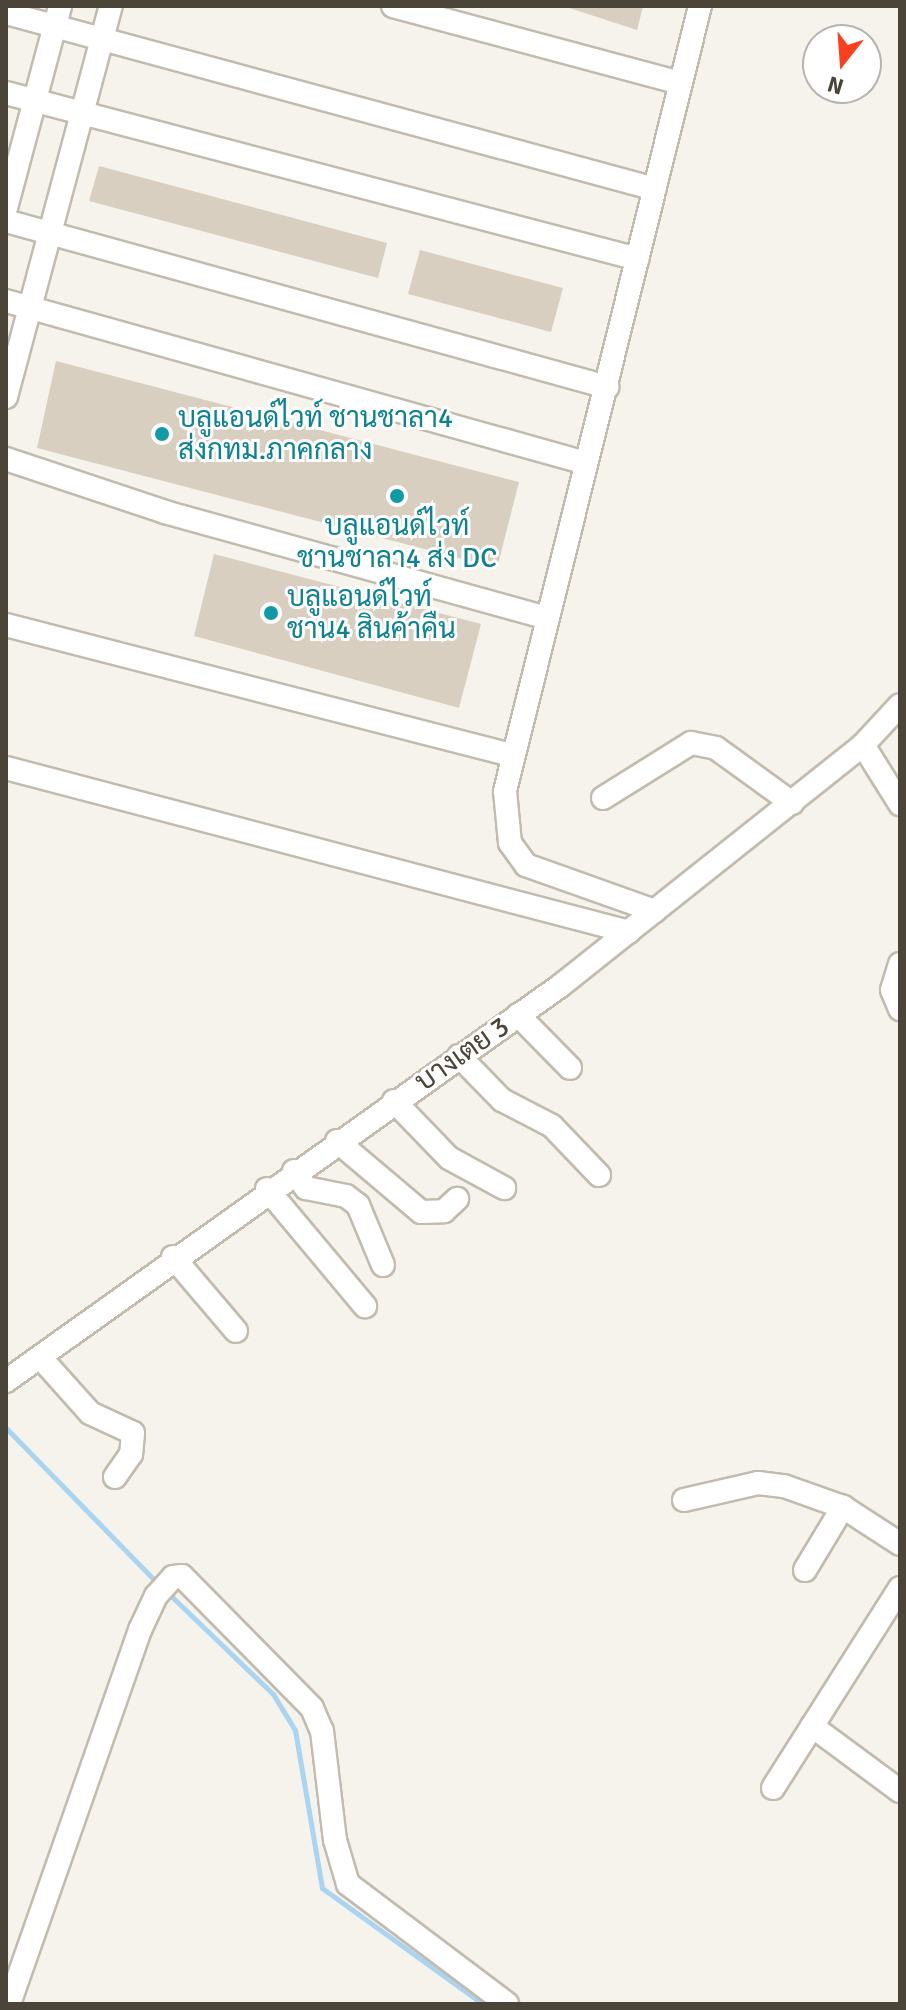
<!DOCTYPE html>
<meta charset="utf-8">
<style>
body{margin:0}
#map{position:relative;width:906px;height:2010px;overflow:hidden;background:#f6f3ec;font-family:Signika,Sarabun,sans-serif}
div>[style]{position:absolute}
.stream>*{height:5px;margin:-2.5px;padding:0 2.5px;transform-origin:2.5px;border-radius:2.5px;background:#a9d4f2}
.building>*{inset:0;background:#d8cfc1}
.roads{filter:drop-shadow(2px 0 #c2bbae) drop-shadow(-2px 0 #c2bbae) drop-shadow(0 2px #c2bbae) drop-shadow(0 -2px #c2bbae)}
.minor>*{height:22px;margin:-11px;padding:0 11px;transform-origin:11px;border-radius:11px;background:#fff}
.dots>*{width:22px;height:22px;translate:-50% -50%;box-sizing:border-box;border:4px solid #fff;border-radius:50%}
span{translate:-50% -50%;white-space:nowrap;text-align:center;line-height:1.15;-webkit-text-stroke:6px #fff;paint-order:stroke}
.culture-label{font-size:28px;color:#0d838f}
.left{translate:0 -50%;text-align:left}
.street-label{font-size:28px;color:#4b4439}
.frame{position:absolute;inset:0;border:8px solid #4b4439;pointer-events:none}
.north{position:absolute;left:802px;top:24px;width:80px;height:80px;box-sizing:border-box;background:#fff;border:2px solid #b7b4b0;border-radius:50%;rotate:197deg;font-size:22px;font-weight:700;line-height:32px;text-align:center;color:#4b4439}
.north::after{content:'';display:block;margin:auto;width:28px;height:36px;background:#fc3f1d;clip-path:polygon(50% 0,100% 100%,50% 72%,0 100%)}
</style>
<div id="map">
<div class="stream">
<i style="left:6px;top:1428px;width:218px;rotate:45.7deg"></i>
<i style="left:168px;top:1593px;width:146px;rotate:43.9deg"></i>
<i style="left:273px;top:1694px;width:42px;rotate:58.6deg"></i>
<i style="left:295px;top:1730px;width:160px;rotate:80.3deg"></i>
<i style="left:322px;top:1888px;width:198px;rotate:35.8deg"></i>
</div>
<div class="building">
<i style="clip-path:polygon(563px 6px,643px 6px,637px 30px)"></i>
<i style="clip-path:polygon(99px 166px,387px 243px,378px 278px,89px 201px)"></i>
<i style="clip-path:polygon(420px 250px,563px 288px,551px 332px,408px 294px)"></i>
<i style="clip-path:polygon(56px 361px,519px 482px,497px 568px,37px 448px)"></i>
<i style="clip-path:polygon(214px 554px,481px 624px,459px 708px,194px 636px)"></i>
</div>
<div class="roads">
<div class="minor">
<i style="left:393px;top:6px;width:298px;rotate:15deg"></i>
<i style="left:6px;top:13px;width:672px;rotate:15.17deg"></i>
<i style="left:6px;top:93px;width:653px;rotate:14.72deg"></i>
<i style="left:6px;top:208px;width:209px;rotate:-75deg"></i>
<i style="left:6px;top:221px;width:624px;rotate:15.44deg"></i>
<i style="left:6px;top:301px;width:602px;rotate:15.61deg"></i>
<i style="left:6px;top:397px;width:405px;rotate:-75deg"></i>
<i style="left:6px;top:459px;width:168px;rotate:18.4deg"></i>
<i style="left:165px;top:512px;width:395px;rotate:15.5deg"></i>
<i style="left:6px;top:625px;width:521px;rotate:14.44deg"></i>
<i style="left:863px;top:745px;width:70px;rotate:57.9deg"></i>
<i style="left:6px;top:768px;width:644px;rotate:14.75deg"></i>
<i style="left:603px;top:798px;width:104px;rotate:-32deg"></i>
<i style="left:691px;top:743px;width:25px;rotate:11deg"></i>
<i style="left:716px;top:748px;width:94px;rotate:35.9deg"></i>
<i style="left:655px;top:911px;width:137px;rotate:-160.4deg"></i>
<i style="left:526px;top:865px;width:27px;rotate:-126deg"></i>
<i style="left:510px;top:843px;width:52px;rotate:-95.5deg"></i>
<i style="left:505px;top:791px;width:809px;rotate:-76.05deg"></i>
<i style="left:900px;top:964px;width:27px;rotate:107deg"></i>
<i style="left:892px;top:990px;width:21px;rotate:67deg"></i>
<i style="left:518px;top:1015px;width:74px;rotate:45.5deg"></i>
<i style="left:459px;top:1056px;width:62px;rotate:45.7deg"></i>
<i style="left:502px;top:1100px;width:56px;rotate:27.5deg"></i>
<i style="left:552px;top:1126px;width:68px;rotate:46.2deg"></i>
<i style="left:394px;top:1101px;width:79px;rotate:46deg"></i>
<i style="left:449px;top:1158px;width:63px;rotate:28.6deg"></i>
<i style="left:337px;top:1141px;width:110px;rotate:40.2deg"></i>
<i style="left:421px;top:1212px;width:23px;rotate:-2deg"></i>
<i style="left:444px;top:1211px;width:18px;rotate:-43deg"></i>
<i style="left:294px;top:1171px;width:21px;rotate:55deg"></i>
<i style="left:306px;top:1188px;width:41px;rotate:11.3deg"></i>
<i style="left:346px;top:1196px;width:15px;rotate:37deg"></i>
<i style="left:358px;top:1205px;width:65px;rotate:67.4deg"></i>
<i style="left:267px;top:1189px;width:153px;rotate:50.1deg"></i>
<i style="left:173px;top:1257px;width:97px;rotate:49.6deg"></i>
<i style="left:40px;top:1357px;width:75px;rotate:48.2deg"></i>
<i style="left:90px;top:1413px;width:47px;rotate:24.9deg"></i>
<i style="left:133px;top:1433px;width:21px;rotate:95deg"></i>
<i style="left:131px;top:1454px;width:28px;rotate:125deg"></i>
<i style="left:6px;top:1381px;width:680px;rotate:-35.49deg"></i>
<i style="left:560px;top:986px;width:387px;rotate:-38.5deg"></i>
<i style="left:863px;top:745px;width:54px;rotate:-47.2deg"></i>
<i style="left:684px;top:1500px;width:76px;rotate:-12.9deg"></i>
<i style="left:758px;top:1483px;width:26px;rotate:7deg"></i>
<i style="left:784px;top:1486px;width:63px;rotate:19.6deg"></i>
<i style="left:843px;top:1507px;width:68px;rotate:33deg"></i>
<i style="left:805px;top:1570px;width:74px;rotate:-58.9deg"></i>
<i style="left:812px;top:1726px;width:109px;rotate:36.5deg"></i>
<i style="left:773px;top:1788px;width:237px;rotate:-57.6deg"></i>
<i style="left:9px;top:2004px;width:396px;rotate:-70.7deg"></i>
<i style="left:140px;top:1630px;width:38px;rotate:-65deg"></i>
<i style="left:156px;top:1596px;width:25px;rotate:-48deg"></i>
<i style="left:173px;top:1577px;width:9px;rotate:-6deg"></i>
<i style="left:182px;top:1576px;width:185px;rotate:45.4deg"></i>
<i style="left:312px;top:1708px;width:25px;rotate:67deg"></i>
<i style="left:322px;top:1731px;width:110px;rotate:83.2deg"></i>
<i style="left:335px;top:1840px;width:46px;rotate:73.5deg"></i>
<i style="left:348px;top:1884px;width:199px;rotate:37deg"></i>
</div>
</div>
<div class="dots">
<i style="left:162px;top:434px;background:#0f9aa8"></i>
<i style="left:397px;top:496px;background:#0f9aa8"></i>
<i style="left:271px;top:613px;background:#0f9aa8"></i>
</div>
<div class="culture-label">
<span class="left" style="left:178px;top:434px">บลูแอนด์ไวท์ ชานชาลา4<br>ส่งกทม.ภาคกลาง</span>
<span style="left:397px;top:542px">บลูแอนด์ไวท์<br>ชานชาลา4 ส่ง DC</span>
<span class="left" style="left:287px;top:613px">บลูแอนด์ไวท์<br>ชาน4 สินค้าคืน</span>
</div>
<div class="street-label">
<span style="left:462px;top:1054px;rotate:-35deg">บางเตย 3</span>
</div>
<div class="frame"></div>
<div class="north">N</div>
</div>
